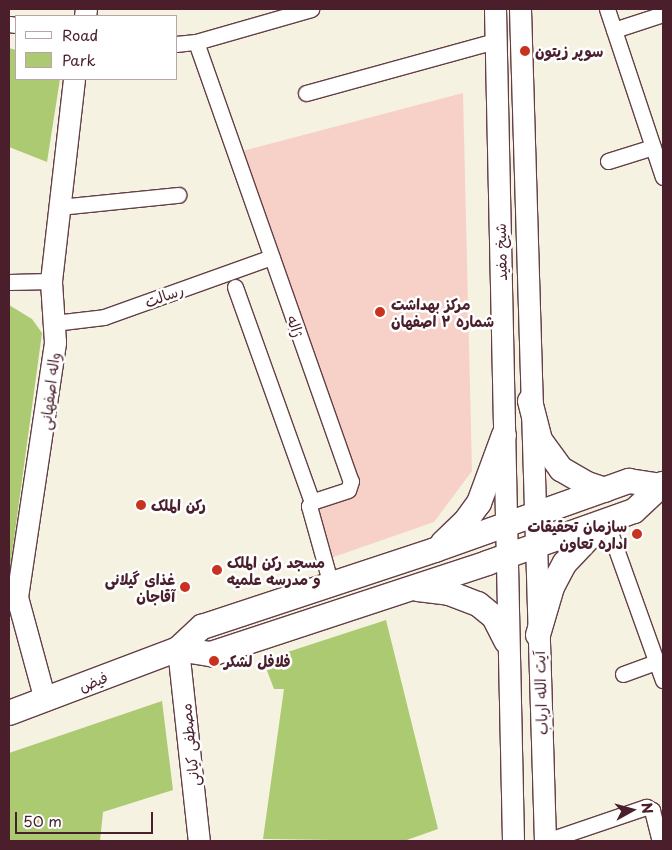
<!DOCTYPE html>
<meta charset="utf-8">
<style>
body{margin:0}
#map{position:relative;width:672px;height:850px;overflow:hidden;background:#f5f2e2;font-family:"Playpen Sans","Playpen Sans Arabic",sans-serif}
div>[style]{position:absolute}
.built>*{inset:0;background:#f7d1c7}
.green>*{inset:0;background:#acca71}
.roads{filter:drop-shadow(1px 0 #643f46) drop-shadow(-1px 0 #643f46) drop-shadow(0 1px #643f46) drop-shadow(0 -1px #643f46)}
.street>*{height:15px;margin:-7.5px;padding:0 7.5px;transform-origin:7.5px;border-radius:7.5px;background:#fff}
.secondary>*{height:21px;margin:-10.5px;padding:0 10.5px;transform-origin:10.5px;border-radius:10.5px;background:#fff}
.primary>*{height:24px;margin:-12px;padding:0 12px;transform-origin:12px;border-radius:12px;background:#fff}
.dots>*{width:14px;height:14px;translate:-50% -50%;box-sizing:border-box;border:2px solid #fff;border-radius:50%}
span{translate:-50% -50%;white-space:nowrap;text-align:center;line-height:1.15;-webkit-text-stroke:5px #fff;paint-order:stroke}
.poi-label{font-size:15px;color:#4a1f2b;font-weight:700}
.left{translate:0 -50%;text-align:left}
.right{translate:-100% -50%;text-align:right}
.street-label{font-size:15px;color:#4a1f2b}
.frame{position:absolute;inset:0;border:10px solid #4a1f2b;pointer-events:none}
.legend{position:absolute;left:15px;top:15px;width:162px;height:65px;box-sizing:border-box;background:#fff;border:1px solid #b7a5aa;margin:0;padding:6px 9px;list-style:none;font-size:15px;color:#4a1f2b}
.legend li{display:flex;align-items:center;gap:10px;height:25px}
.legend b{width:25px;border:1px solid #b7a5aa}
.north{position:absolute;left:607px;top:785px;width:50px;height:50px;-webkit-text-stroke:4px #fff;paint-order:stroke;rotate:83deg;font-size:14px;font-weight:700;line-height:20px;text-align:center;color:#4a1f2b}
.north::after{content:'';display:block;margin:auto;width:18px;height:22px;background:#4a1f2b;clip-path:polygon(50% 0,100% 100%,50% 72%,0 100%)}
.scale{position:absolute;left:15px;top:812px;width:138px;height:22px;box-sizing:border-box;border:2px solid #4a1f2b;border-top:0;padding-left:6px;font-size:15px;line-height:18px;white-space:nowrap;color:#4a1f2b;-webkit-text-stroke:4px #fff;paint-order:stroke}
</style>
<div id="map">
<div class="built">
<i style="clip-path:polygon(463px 93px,472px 471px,434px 522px,325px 560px,309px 512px,348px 490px,235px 153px)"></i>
</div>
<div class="green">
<i style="clip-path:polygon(9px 48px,16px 50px,16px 79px,60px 79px,47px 162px,9px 147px)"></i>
<i style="clip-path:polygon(9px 305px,32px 319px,42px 333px,9px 576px)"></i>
<i style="clip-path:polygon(386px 620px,438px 829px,404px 841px,263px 839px,284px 689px,274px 689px,263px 660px)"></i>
<i style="clip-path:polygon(162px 701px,173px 790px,103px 812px,100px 841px,9px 841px,9px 753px)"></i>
</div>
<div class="roads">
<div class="street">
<i style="left:607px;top:9px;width:177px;rotate:71.6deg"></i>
<i style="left:9px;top:24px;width:7px;rotate:8deg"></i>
<i style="left:614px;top:30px;width:52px;rotate:-18.1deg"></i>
<i style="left:196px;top:42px;width:466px;rotate:70.6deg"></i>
<i style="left:351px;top:481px;width:9px;rotate:108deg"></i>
<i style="left:348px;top:490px;width:38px;rotate:162deg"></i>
<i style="left:312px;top:502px;width:5px;rotate:127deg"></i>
<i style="left:309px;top:506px;width:82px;rotate:74.4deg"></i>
<i style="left:176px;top:44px;width:20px;rotate:-6deg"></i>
<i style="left:196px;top:42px;width:120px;rotate:-16deg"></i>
<i style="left:306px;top:93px;width:196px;rotate:-15.4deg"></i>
<i style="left:608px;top:161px;width:47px;rotate:-17.3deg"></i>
<i style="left:59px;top:207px;width:120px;rotate:-5.8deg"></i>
<i style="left:9px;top:282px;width:42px;rotate:-1.4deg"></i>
<i style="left:235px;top:287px;width:228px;rotate:70.3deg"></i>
<i style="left:54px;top:323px;width:50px;rotate:-6.8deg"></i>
<i style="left:104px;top:317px;width:178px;rotate:-19.7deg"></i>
<i style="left:606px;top:521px;width:169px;rotate:70.3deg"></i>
<i style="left:623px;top:674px;width:35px;rotate:-20deg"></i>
<i style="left:546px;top:841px;width:106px;rotate:-18.8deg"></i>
<i style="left:646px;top:807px;width:7px;rotate:27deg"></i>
<i style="left:652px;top:810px;width:32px;rotate:76deg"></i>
</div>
<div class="secondary">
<i style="left:495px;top:9px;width:832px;rotate:88.76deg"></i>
<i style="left:520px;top:9px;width:832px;rotate:88.28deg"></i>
<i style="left:85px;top:16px;width:7px;rotate:-82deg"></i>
<i style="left:178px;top:649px;width:193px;rotate:83.8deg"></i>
<i style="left:45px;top:700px;width:107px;rotate:-105.2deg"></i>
<i style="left:17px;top:597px;width:258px;rotate:-81.5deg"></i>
<i style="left:55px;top:342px;width:61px;rotate:-93.8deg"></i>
<i style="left:51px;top:281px;width:203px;rotate:-83.5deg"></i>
</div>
<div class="primary">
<i style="left:530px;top:401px;width:40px;rotate:75.6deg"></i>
<i style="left:540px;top:440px;width:36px;rotate:54deg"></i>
<i style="left:561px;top:469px;width:30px;rotate:30deg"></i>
<i style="left:587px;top:484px;width:19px;rotate:18deg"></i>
<i style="left:443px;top:543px;width:30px;rotate:-44deg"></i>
<i style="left:465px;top:522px;width:24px;rotate:-54deg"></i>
<i style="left:479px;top:503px;width:72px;rotate:-69.8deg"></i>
<i style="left:418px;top:589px;width:31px;rotate:7deg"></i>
<i style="left:449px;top:593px;width:31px;rotate:21deg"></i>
<i style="left:478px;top:604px;width:21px;rotate:39deg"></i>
<i style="left:494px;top:617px;width:27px;rotate:63deg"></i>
<i style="left:538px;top:635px;width:50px;rotate:-73.7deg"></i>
<i style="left:552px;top:587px;width:27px;rotate:-62deg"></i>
<i style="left:565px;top:563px;width:51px;rotate:-46.6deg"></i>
<i style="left:178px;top:649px;width:33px;rotate:9deg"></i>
<i style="left:211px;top:654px;width:291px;rotate:-18.2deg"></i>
<i style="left:487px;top:563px;width:156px;rotate:-19.5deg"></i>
<i style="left:634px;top:511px;width:40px;rotate:-43deg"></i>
<i style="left:9px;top:713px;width:181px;rotate:-20.7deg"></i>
<i style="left:178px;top:649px;width:33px;rotate:-43deg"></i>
<i style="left:202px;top:627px;width:245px;rotate:-18.3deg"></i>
<i style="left:435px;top:550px;width:206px;rotate:-19.6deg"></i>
<i style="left:629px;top:481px;width:30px;rotate:9deg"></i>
</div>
</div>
<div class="dots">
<i style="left:525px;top:51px;background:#c8321e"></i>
<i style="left:380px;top:312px;background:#c8321e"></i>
<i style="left:141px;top:505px;background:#c8321e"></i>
<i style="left:637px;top:534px;background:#c8321e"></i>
<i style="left:217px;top:570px;background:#c8321e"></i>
<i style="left:185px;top:587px;background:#c8321e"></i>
<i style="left:214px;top:661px;background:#c8321e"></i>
</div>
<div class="poi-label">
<span class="left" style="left:535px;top:51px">سوپر زیتون</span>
<span class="left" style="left:391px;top:312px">مرکز بهداشت<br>شماره ۲ اصفهان</span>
<span class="left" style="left:151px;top:505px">رکن الملک</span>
<span class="right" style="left:627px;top:534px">سازمان تحقیقات<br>اداره تعاون</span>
<span class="left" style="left:227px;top:570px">مسجد رکن الملک<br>و مدرسه علمیه</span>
<span class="right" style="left:175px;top:587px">غذای گیلانی<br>آقاجان</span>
<span class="left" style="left:224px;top:661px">فلافل لشکر</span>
</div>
<div class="street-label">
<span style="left:500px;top:252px;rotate:-91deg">شیخ مفید</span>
<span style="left:164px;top:295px;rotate:-20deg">رسالت</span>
<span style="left:296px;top:326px;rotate:70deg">ژاله</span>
<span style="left:49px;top:391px;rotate:-83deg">واله اصفهانی</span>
<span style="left:93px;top:681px;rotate:-21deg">فیض</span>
<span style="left:540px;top:693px;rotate:-92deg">آیت الله ارباب</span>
<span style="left:189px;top:745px;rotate:-96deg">مصطفی کیانی</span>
</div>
<div class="frame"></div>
<ul class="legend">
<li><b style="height:6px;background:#fff"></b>Road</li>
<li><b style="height:14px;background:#acca71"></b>Park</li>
</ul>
<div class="north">N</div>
<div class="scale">50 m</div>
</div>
